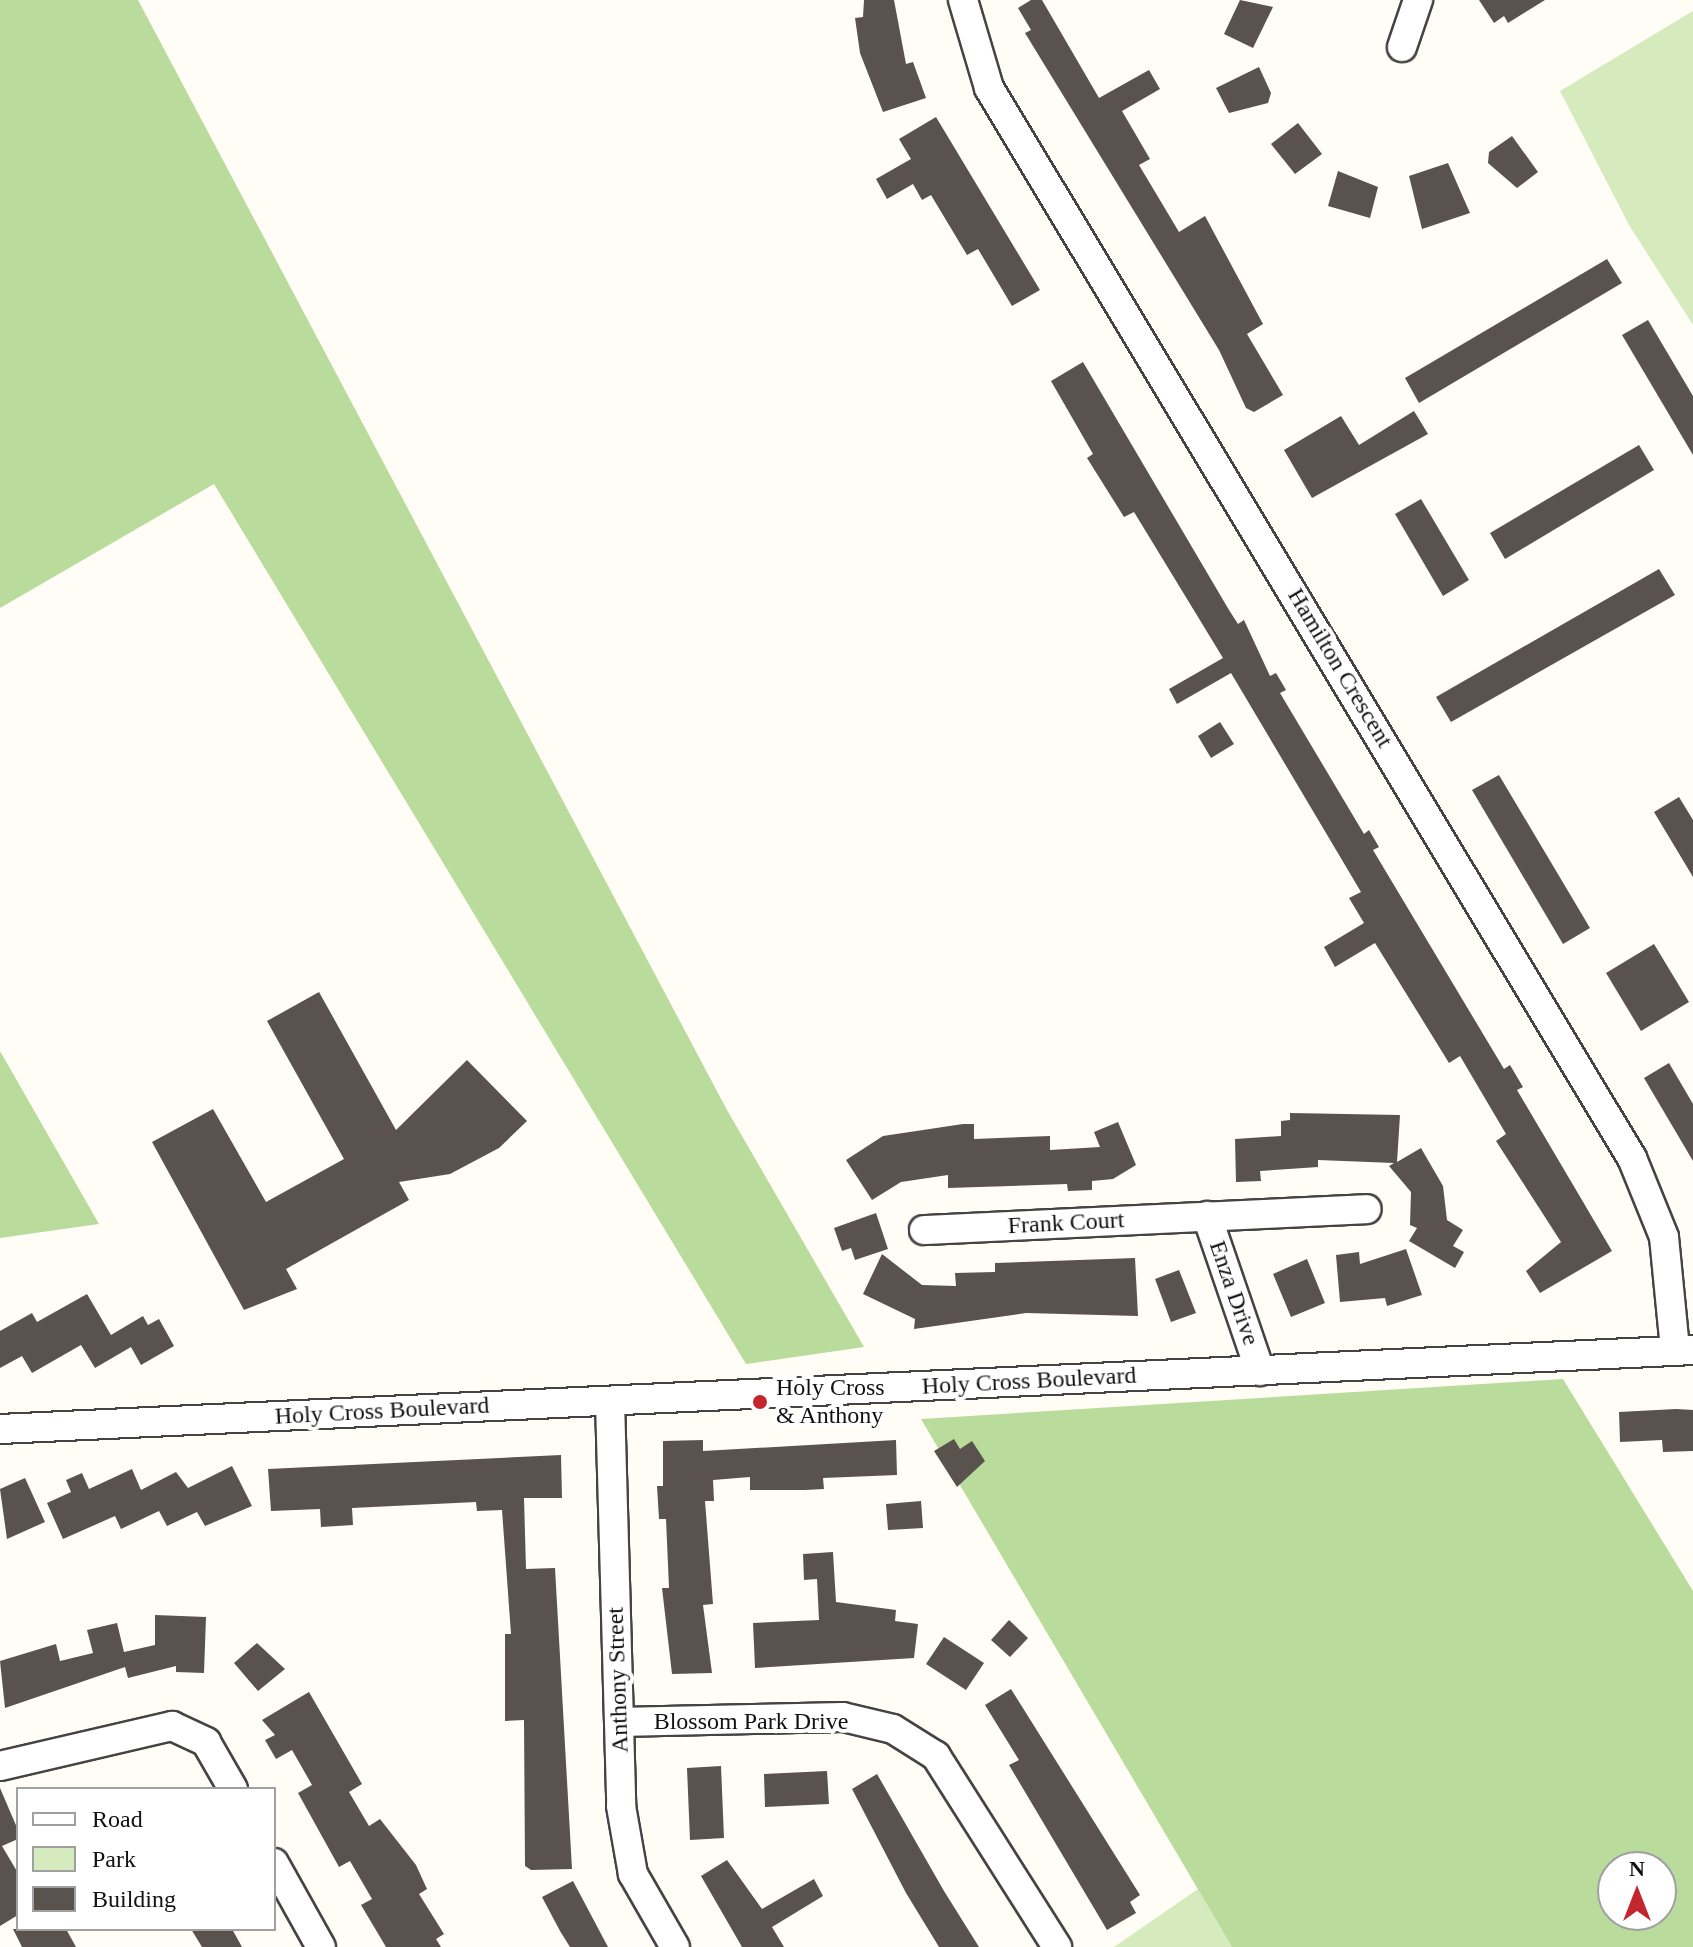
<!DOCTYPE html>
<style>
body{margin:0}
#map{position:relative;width:1693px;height:1947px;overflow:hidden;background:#fffdf5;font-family:"Times New Roman",serif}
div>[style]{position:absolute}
.green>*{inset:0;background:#d5ebbd}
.forest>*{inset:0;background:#b9dc9c}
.building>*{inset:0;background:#5a524d}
.roads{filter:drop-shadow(2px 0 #444) drop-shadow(-2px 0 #444) drop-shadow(0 2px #444) drop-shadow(0 -2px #444)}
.minor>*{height:28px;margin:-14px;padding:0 14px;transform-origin:14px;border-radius:14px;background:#fff}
.dots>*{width:22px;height:22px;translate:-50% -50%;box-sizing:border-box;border:4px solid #fff;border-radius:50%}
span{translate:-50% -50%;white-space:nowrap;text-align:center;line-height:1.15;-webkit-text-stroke:8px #fff;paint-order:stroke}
.street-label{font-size:24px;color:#111}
.poi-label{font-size:24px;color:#111}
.left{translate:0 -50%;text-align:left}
.legend{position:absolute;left:16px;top:1787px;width:260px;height:144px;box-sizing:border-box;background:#fff;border:2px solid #a0a0a0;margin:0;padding:10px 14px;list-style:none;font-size:24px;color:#111}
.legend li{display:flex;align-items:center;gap:16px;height:40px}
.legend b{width:40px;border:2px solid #a0a0a0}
.north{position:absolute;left:1597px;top:1851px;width:80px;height:80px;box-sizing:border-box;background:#fff;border:2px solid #a0a0a0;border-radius:50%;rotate:0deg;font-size:22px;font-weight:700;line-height:32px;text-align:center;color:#111}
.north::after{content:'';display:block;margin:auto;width:28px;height:36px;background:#c4262e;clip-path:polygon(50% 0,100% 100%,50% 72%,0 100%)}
</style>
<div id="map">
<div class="green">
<i style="clip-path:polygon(1693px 11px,1693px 325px,1629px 225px,1560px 91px)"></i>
<i style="clip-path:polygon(1198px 1889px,1232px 1947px,1114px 1947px)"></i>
</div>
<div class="forest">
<i style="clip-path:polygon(0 0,138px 0,727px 1110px,864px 1347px,746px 1364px,214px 484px,0 608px)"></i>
<i style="clip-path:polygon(0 1051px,99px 1224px,0 1238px)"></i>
<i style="clip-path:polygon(evenodd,1563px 1379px,1693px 1591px,1693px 1947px,1232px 1947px,921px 1419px,1563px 1379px,1613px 1867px,1661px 1867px,1661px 1915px,1613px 1915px,1613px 1867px)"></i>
</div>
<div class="building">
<i style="clip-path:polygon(864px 0,894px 0,906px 64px,913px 62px,926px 98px,883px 112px,860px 53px,855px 18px,863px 17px)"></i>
<i style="clip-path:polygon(1031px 0,1042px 0,1099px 98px,1149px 70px,1160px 89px,1122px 111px,1150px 159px,1139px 165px,1179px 232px,1205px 216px,1263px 324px,1247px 334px,1283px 395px,1254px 412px,1246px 408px,1219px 350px,1025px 33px,1031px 30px,1018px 8px)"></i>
<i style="clip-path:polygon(1240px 0,1273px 7px,1253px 48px,1224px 34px)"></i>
<i style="clip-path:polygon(1479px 0,1545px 0,1508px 23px,1504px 16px,1494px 23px)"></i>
<i style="clip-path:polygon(1259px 67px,1271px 93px,1268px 103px,1229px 113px,1216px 88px)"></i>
<i style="clip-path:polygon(936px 117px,1040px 290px,1012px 306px,978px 249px,967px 255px,931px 195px,922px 200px,913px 184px,887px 199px,876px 179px,911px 159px,899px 139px)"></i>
<i style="clip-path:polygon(1298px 123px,1322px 154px,1295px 174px,1271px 144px)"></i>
<i style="clip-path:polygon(1512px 136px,1538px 172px,1517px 188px,1488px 163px,1489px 152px)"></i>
<i style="clip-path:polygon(1448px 163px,1470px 213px,1422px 229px,1409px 176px)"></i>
<i style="clip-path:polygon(1338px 171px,1378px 187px,1370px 218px,1328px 206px)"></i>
<i style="clip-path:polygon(1607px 259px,1622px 283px,1419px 403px,1405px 378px)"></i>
<i style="clip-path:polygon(1648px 320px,1693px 396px,1693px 455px,1622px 335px)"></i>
<i style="clip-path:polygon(1083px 362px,1229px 610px,1238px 624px,1244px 620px,1270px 676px,1276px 673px,1286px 690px,1280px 693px,1364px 834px,1369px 830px,1379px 847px,1373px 850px,1504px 1069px,1510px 1065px,1523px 1087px,1517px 1090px,1612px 1251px,1540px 1293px,1526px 1271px,1561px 1242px,1496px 1141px,1506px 1134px,1460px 1056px,1449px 1063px,1375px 943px,1335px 967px,1324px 947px,1364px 923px,1349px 898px,1361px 892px,1231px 673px,1177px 704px,1169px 689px,1223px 658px,1134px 512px,1124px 517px,1087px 458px,1093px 454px,1051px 381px)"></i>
<i style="clip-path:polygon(1414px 411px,1428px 434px,1312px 498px,1284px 450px,1341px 416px,1359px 445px)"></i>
<i style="clip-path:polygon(1639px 445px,1654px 470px,1505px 559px,1490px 533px)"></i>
<i style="clip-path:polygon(1421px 499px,1469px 580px,1443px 596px,1395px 514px)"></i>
<i style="clip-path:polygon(1659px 569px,1675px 595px,1451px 722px,1436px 697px)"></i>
<i style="clip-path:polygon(1220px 722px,1234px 744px,1211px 758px,1198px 736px)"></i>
<i style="clip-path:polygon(1499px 775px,1590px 928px,1563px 944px,1472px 790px)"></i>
<i style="clip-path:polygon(1679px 797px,1693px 820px,1693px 877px,1654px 812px)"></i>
<i style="clip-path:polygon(1654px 944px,1689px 1002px,1641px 1031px,1606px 973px)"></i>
<i style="clip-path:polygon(319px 992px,396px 1130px,467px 1060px,527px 1121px,499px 1148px,450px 1174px,399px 1182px,409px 1200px,286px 1269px,297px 1289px,244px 1310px,152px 1142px,213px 1109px,266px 1202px,344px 1159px,267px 1021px)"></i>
<i style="clip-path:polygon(1669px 1063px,1693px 1104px,1693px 1161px,1644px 1078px)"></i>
<i style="clip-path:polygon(1290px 1113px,1400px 1115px,1397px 1162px,1421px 1148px,1443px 1186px,1447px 1220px,1463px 1230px,1453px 1246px,1464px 1252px,1455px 1268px,1409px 1241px,1417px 1228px,1410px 1225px,1411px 1192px,1389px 1166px,1394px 1163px,1318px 1160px,1318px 1167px,1260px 1171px,1261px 1181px,1236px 1182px,1235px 1139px,1281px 1136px,1281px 1121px,1290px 1120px)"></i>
<i style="clip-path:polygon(1118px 1122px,1136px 1165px,1113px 1179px,1092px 1181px,1092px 1190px,1068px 1191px,1067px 1184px,948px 1188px,948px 1175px,901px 1182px,872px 1200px,846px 1160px,883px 1136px,963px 1124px,974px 1124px,974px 1139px,1050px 1136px,1050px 1150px,1100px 1147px,1094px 1132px)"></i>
<i style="clip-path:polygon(876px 1213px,888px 1249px,855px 1260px,851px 1248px,842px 1251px,834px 1228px)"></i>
<i style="clip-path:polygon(1406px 1249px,1422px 1295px,1387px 1306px,1385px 1298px,1340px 1302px,1336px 1255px,1359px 1252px,1360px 1264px)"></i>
<i style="clip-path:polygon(882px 1254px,922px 1285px,956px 1286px,955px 1273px,995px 1272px,995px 1263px,1135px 1258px,1138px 1316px,1026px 1313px,914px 1329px,915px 1319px,863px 1294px)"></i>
<i style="clip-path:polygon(1307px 1259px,1325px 1303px,1291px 1317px,1273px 1274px)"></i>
<i style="clip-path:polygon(1179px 1270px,1196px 1313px,1171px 1322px,1155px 1279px)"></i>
<i style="clip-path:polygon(87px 1294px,111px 1335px,143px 1316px,148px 1325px,159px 1319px,174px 1346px,141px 1365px,131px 1347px,95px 1368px,81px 1345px,32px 1373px,22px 1356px,0 1368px,0 1331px,32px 1313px,37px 1322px)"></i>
<i style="clip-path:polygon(1676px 1409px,1693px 1410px,1693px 1451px,1663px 1452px,1662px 1440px,1620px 1442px,1619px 1412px)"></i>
<i style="clip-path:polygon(954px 1439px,960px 1449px,972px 1441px,985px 1461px,957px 1487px,934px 1451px)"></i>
<i style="clip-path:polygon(703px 1440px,703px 1451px,896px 1440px,897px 1475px,823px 1478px,824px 1489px,805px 1490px,750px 1490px,750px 1477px,713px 1480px,714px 1501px,705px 1501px,713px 1604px,703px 1605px,712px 1673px,672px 1674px,662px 1588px,669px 1588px,666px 1519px,659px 1519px,657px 1486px,663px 1486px,663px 1441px)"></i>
<i style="clip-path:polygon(561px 1455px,562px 1498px,524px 1498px,526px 1569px,555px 1568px,572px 1869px,531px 1870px,525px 1866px,524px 1720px,505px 1721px,505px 1634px,511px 1634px,502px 1510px,477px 1511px,476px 1502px,352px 1508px,353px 1525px,321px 1527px,320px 1509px,271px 1511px,268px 1469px)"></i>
<i style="clip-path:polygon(232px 1466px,252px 1506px,205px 1526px,197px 1512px,167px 1526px,159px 1511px,121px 1529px,115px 1516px,63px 1539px,47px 1503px,71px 1492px,66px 1480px,82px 1473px,89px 1489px,132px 1469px,141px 1490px,176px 1472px,188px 1488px)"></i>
<i style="clip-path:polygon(25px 1478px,45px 1522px,7px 1539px,0 1489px)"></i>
<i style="clip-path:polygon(921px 1501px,923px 1528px,888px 1530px,886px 1504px)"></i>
<i style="clip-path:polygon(833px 1552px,836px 1602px,896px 1610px,895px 1621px,918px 1624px,914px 1658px,755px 1668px,753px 1623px,819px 1620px,817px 1579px,804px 1580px,803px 1554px)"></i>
<i style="clip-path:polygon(155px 1615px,206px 1617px,204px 1673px,176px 1672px,176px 1666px,128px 1678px,125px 1667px,5px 1708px,0 1661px,56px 1644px,60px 1661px,93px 1653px,87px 1630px,117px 1623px,124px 1652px,155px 1645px)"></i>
<i style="clip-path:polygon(1009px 1620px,1028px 1638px,1010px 1657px,991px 1640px)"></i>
<i style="clip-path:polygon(944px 1637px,984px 1663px,966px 1690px,926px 1664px)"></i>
<i style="clip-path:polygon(257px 1643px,285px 1669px,258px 1691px,234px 1663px)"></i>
<i style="clip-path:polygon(1011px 1689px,1140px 1895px,1130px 1902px,1136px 1913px,1107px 1930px,1009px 1765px,1019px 1760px,985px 1705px)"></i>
<i style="clip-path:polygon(309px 1692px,362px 1784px,349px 1792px,369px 1826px,380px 1819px,416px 1865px,427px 1889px,419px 1894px,444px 1934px,436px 1939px,441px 1947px,386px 1947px,361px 1905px,372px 1899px,350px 1861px,339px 1867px,298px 1793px,312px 1785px,292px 1750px,276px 1759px,265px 1740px,275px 1735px,262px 1720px)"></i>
<i style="clip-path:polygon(721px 1766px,724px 1838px,690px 1840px,687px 1768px)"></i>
<i style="clip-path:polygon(827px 1771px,829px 1804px,765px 1807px,764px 1774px)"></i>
<i style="clip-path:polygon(877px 1774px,944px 1891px,979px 1947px,939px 1947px,906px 1893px,852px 1789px)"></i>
<i style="clip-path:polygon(0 1788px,18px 1830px,18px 1839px,2px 1846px,18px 1873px,18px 1915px,0 1926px)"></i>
<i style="clip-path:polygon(727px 1860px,762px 1909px,814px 1879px,823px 1896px,772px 1927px,784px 1947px,742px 1947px,701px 1876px)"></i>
<i style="clip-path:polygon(573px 1881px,608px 1947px,570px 1947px,560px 1931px,542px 1897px)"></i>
<i style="clip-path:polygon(13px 1929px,66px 1929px,76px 1947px,22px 1947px)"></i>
<i style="clip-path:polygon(191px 1929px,232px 1929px,242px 1947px,202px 1947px)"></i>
</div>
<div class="roads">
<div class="minor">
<i style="left:963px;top:0;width:92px;rotate:73.5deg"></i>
<i style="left:989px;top:88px;width:1248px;rotate:59deg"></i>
<i style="left:1632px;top:1158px;width:85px;rotate:67.9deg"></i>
<i style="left:1664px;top:1237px;width:114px;rotate:84.4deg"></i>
<i style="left:1402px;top:47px;width:50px;rotate:-71.2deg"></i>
<i style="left:1207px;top:1216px;width:164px;rotate:71.1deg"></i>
<i style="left:924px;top:1230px;width:443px;rotate:-2.7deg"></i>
<i style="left:610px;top:1401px;width:405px;rotate:88.4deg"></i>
<i style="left:621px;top:1806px;width:69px;rotate:80deg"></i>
<i style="left:633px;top:1874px;width:84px;rotate:60.1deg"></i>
<i style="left:0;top:1429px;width:1695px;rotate:-2.67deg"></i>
<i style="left:619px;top:1722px;width:224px;rotate:-1.3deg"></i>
<i style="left:843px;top:1717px;width:51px;rotate:13.5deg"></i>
<i style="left:893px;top:1729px;width:51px;rotate:32.1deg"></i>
<i style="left:936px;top:1756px;width:226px;rotate:57.6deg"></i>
<i style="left:0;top:1766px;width:177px;rotate:-13.1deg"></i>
<i style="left:172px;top:1726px;width:38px;rotate:25deg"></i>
<i style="left:206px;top:1742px;width:54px;rotate:60.1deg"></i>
<i style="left:274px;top:1863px;width:96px;rotate:60.8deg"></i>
</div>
</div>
<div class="dots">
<i style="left:760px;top:1402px;background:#c4262e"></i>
</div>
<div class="street-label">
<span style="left:1340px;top:668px;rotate:59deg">Hamilton Crescent</span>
<span style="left:1066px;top:1223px;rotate:-3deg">Frank Court</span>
<span style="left:1234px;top:1293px;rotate:71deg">Enza Drive</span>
<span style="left:1029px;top:1381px;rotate:-3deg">Holy Cross Boulevard</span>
<span style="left:382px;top:1411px;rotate:-3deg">Holy Cross Boulevard</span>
<span style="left:618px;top:1680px;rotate:-92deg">Anthony Street</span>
<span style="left:751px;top:1722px">Blossom Park Drive</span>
</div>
<div class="poi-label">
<span class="left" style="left:776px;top:1402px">Holy Cross<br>&amp; Anthony</span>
</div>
<ul class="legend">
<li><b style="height:10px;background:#fff"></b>Road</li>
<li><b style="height:22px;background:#d5ebbd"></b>Park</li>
<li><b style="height:22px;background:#5a524d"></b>Building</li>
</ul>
<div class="north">N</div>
</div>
